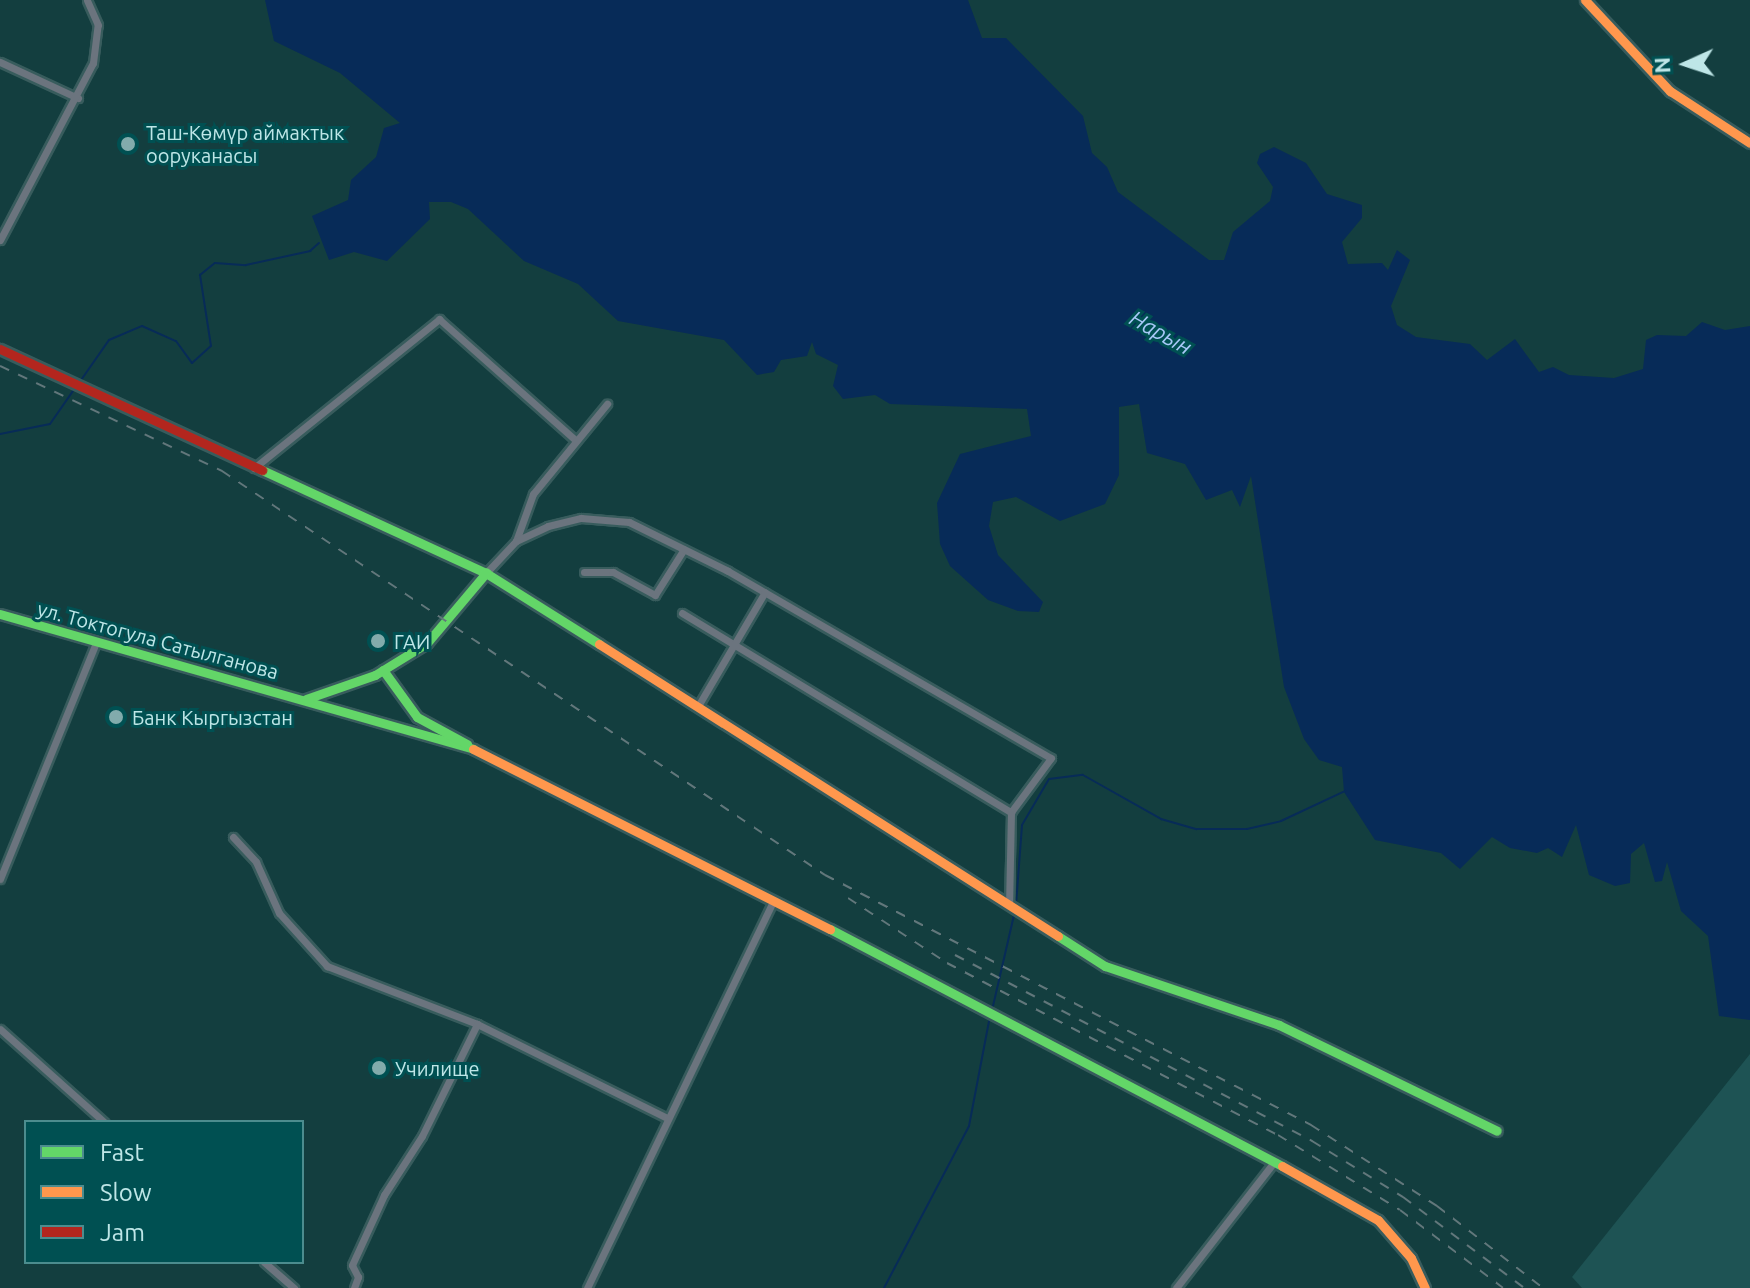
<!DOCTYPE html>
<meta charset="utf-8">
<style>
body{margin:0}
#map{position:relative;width:1750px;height:1288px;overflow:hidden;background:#133e3f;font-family:Ubuntu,sans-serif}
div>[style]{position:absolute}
.built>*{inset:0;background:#1e5354}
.water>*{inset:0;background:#072b58}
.stream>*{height:2px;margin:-1px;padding:0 1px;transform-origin:1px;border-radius:1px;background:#072b58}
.roads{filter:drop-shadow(2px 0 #385c5d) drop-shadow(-2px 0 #385c5d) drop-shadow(0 2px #385c5d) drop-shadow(0 -2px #385c5d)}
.street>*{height:7px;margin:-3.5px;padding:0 3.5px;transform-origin:3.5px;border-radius:3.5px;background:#6b747e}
.fast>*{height:9px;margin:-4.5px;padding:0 4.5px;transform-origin:4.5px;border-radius:4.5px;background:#63d668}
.slow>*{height:9px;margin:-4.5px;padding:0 4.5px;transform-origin:4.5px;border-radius:4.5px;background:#ff974d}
.jam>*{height:9px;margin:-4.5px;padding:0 4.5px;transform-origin:4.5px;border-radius:4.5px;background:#b3261e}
.rail>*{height:2px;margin-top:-1px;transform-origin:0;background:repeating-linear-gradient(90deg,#62777b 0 10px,transparent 0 20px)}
.dots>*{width:22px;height:22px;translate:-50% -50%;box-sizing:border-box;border:4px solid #005052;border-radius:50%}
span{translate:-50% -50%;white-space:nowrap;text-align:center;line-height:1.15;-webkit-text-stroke:6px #005052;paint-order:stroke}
.poi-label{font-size:20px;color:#bee6e7}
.left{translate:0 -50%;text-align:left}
.street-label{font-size:20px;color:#bee6e7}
.water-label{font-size:22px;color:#a8c8f8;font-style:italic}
.legend{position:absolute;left:24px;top:1120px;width:280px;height:144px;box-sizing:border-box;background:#005052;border:2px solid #4c8c8e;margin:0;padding:10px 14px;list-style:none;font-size:24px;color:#bee6e7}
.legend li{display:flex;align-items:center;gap:16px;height:40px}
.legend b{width:40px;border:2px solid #4c8c8e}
.north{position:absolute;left:1646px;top:24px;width:80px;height:80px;-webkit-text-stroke:6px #005052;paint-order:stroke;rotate:267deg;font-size:22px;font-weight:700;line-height:32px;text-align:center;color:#bee6e7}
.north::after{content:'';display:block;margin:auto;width:28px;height:36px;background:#bee6e7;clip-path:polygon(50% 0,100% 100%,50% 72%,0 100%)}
</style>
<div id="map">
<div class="built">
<i style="clip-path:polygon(1750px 1054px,1750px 1288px,1582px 1288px,1572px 1277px)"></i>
</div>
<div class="water">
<i style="clip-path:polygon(265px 0,968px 0,982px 38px,1006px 38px,1083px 116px,1092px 153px,1107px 167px,1118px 192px,1209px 260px,1224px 260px,1233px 232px,1270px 201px,1273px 187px,1257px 163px,1260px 154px,1274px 147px,1306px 163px,1327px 194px,1362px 205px,1362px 218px,1342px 242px,1348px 264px,1382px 263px,1388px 270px,1397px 250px,1410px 260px,1391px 306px,1397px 325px,1416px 337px,1470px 344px,1487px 360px,1515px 339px,1539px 372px,1553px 367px,1569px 375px,1614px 378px,1643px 369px,1646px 340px,1657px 335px,1686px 336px,1702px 322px,1725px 330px,1750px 326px,1750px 1020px,1719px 1016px,1708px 936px,1681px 911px,1667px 862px,1662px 881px,1655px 882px,1644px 843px,1631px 854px,1630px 883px,1615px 886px,1589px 875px,1576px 825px,1562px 857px,1548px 848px,1537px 853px,1510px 848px,1492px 837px,1460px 869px,1441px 853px,1375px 840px,1344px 792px,1342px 767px,1319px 760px,1304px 739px,1284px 687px,1251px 476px,1240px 507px,1232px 490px,1206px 500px,1185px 464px,1147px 453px,1139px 404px,1119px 407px,1119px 475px,1105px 504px,1060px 521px,1016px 497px,993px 502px,989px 526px,998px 555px,1043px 602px,1039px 612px,1018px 611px,988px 600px,950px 566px,940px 544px,937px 503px,960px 454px,1031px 436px,1027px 409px,890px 404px,875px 395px,843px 399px,833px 386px,838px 365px,816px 354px,812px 342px,807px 356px,781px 360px,774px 372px,757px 375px,724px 340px,618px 321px,578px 284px,524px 261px,468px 209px,451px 202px,429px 202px,430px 219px,387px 261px,354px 252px,329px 260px,312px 216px,348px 200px,351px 180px,376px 157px,384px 128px,400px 123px,340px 73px,274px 41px)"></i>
</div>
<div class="stream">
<i style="left:79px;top:383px;width:52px;rotate:-55.1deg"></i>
<i style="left:109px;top:340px;width:36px;rotate:-23deg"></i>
<i style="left:142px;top:326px;width:37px;rotate:24deg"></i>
<i style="left:176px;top:341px;width:27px;rotate:54deg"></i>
<i style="left:192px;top:363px;width:25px;rotate:-42deg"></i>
<i style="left:211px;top:346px;width:72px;rotate:-98.8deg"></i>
<i style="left:200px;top:275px;width:19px;rotate:-39deg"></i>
<i style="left:215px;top:263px;width:31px;rotate:4deg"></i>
<i style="left:246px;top:265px;width:66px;rotate:-12.3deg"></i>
<i style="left:310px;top:251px;width:12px;rotate:-42deg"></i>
<i style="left:0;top:434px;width:51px;rotate:-11.3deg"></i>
<i style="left:50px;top:424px;width:44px;rotate:-55.2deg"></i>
<i style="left:1016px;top:905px;width:80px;rotate:-85.7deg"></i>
<i style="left:1022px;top:825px;width:53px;rotate:-59.6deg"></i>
<i style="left:1049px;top:779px;width:34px;rotate:-7deg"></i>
<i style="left:1083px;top:775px;width:90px;rotate:29.4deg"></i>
<i style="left:1161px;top:819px;width:37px;rotate:16deg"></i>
<i style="left:1197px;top:829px;width:50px"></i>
<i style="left:1247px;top:829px;width:35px;rotate:-13deg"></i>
<i style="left:1281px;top:821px;width:71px;rotate:-25.1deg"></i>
<i style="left:993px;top:1006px;width:98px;rotate:-77deg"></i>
<i style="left:884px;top:1288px;width:183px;rotate:-62.3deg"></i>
<i style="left:969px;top:1126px;width:112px;rotate:-79.2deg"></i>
</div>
<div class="roads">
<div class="street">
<i style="left:0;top:62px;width:86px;rotate:24.8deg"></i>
<i style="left:0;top:240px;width:200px;rotate:-62.3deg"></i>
<i style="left:93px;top:63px;width:38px;rotate:-83deg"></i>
<i style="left:98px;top:25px;width:27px;rotate:-114deg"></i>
<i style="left:254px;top:468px;width:238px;rotate:-38.8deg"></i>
<i style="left:439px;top:319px;width:181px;rotate:41.6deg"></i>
<i style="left:516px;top:541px;width:50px;rotate:-70.1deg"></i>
<i style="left:533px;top:494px;width:117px;rotate:-50.6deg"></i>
<i style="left:584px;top:572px;width:29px"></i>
<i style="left:613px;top:572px;width:48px;rotate:28.7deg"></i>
<i style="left:655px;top:595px;width:54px;rotate:-57.8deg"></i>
<i style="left:486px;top:573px;width:44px;rotate:-46.8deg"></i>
<i style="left:516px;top:541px;width:35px;rotate:-25deg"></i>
<i style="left:548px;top:526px;width:34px;rotate:-14deg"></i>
<i style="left:581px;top:518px;width:48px;rotate:4.8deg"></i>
<i style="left:629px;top:522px;width:110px;rotate:26.3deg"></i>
<i style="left:728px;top:571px;width:373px;rotate:30.1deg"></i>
<i style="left:1051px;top:758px;width:67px;rotate:126.5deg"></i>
<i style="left:682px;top:613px;width:385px;rotate:31.2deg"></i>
<i style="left:1011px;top:812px;width:92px;rotate:91.2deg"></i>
<i style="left:698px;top:706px;width:132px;rotate:-59.6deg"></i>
<i style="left:233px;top:837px;width:34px;rotate:47deg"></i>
<i style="left:256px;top:862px;width:56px;rotate:65.7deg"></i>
<i style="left:279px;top:913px;width:72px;rotate:47.8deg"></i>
<i style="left:327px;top:966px;width:161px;rotate:21.1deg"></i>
<i style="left:477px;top:1024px;width:210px;rotate:26.3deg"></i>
<i style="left:0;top:879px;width:255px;rotate:-67.9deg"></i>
<i style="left:0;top:1029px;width:140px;rotate:41.8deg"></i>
<i style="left:264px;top:1262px;width:40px;rotate:41deg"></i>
<i style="left:354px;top:1288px;width:12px;rotate:-70deg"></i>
<i style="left:358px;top:1277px;width:13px;rotate:-117deg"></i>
<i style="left:352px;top:1265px;width:77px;rotate:-65.4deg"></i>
<i style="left:384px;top:1195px;width:70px;rotate:-57.2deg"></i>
<i style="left:422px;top:1136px;width:125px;rotate:-63.8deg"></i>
<i style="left:587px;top:1288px;width:427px;rotate:-64.3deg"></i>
<i style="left:1176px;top:1288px;width:160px;rotate:-52.1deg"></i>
</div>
<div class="fast">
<i style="left:262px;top:470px;width:247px;rotate:24.7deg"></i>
<i style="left:486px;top:573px;width:133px;rotate:32.1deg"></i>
<i style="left:0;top:614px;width:492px;rotate:15.9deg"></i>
<i style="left:383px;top:670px;width:58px;rotate:54.1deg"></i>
<i style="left:417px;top:717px;width:57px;rotate:28.4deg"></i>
<i style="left:306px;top:699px;width:73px;rotate:-19.2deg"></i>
<i style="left:375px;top:675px;width:61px;rotate:-31.6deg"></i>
<i style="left:427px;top:643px;width:92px;rotate:-49.9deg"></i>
<i style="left:830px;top:929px;width:510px;rotate:27.67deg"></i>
<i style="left:1058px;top:936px;width:56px;rotate:32.6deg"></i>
<i style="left:1105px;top:966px;width:184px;rotate:18.7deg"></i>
<i style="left:1279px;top:1025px;width:242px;rotate:25.9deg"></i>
</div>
<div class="slow">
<i style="left:1585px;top:0;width:125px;rotate:47deg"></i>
<i style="left:1670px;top:91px;width:95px;rotate:33deg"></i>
<i style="left:599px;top:644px;width:544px;rotate:32.46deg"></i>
<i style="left:473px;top:749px;width:400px;rotate:26.8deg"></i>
<i style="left:1282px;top:1166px;width:110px;rotate:29.4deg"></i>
<i style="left:1378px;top:1220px;width:50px;rotate:49deg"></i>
<i style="left:1411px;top:1258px;width:33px;rotate:65deg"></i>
</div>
<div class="jam">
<i style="left:0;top:349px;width:289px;rotate:24.8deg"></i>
</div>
</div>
<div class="rail">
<i style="left:0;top:366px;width:246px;rotate:25.3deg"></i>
<i style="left:222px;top:471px;width:726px;rotate:33.82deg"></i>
<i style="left:825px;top:875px;width:547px;rotate:27.22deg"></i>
<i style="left:1311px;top:1125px;width:150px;rotate:32.7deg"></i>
<i style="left:1437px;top:1206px;width:134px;rotate:37.7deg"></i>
<i style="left:848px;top:898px;width:118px;rotate:33.3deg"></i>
<i style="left:947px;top:963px;width:373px;rotate:27.5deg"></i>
<i style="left:1278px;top:1135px;width:143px;rotate:31.6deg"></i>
<i style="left:1400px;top:1210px;width:129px;rotate:37.1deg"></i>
<i style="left:955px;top:955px;width:403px;rotate:27.5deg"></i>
<i style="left:1312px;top:1141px;width:107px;rotate:31.6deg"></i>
<i style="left:1403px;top:1197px;width:151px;rotate:36.9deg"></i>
</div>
<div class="dots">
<i style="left:128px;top:144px;background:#82abac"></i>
<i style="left:378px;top:641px;background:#82abac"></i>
<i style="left:116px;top:717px;background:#82abac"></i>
<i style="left:379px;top:1068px;background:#82abac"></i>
</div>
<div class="poi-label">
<span class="left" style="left:146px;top:144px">Таш-Көмүр аймактык<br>ооруканасы</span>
<span class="left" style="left:394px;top:641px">ГАИ</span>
<span class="left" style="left:132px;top:717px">Банк Кыргызстан</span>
<span class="left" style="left:395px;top:1068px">Училище</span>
</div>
<div class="street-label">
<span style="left:158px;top:640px;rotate:15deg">ул. Токтогула Сатылганова</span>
</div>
<div class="water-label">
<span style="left:1161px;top:332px;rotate:29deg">Нарын</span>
</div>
<ul class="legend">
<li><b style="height:10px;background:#63d668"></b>Fast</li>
<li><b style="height:10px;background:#ff974d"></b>Slow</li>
<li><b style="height:10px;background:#b3261e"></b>Jam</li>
</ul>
<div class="north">N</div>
</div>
